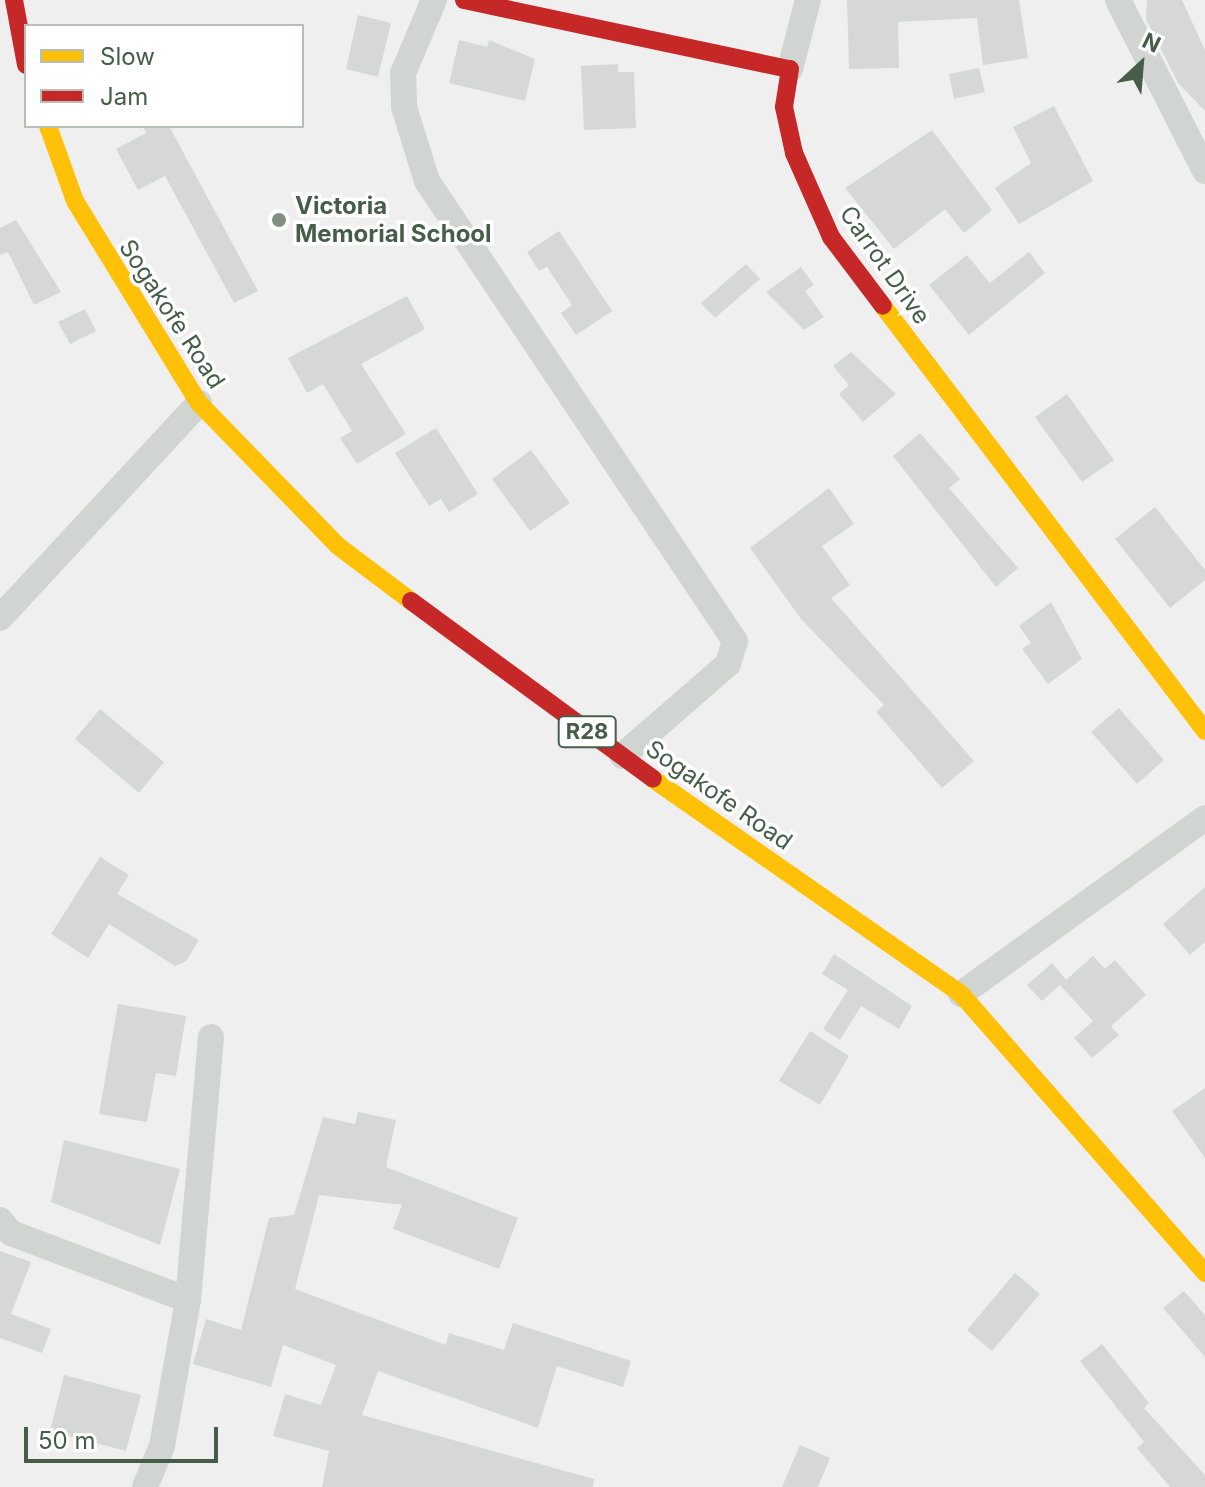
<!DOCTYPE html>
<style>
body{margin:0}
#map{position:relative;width:1205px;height:1487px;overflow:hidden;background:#f0eff0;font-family:Inter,sans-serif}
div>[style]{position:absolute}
.building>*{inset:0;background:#d5d8d7}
.street>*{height:26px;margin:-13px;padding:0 13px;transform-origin:13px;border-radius:13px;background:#d0d5d1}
.slow>*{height:18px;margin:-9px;padding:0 9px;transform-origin:9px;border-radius:9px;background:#ffc107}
.jam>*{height:18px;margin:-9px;padding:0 9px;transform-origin:9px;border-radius:9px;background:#c62828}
.dots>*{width:22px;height:22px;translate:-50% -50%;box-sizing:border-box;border:4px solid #fff;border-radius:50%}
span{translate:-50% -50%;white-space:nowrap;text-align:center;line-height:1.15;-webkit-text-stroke:7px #fff;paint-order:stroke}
.shield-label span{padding:2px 6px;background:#fff;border:2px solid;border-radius:6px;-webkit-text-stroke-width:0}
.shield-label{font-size:22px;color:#465d4a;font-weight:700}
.poi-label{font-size:24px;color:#465d4a;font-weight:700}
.left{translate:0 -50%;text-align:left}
.street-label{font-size:24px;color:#465d4a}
.legend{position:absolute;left:24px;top:24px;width:280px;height:104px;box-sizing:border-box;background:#fff;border:2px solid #b5beb7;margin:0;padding:10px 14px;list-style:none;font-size:24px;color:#465d4a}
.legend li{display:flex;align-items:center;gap:16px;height:40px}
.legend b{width:40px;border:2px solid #b5beb7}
.north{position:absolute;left:1101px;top:24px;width:80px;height:80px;-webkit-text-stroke:6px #fff;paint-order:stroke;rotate:26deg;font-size:22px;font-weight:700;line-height:32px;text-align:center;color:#465d4a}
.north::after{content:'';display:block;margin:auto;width:28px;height:36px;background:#465d4a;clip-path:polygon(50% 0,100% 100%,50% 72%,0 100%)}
.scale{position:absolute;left:24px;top:1427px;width:194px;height:36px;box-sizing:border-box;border:4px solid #465d4a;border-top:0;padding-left:10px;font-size:24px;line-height:28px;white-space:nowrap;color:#465d4a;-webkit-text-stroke:6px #fff;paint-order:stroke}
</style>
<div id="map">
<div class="building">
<i style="clip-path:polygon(847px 0,1019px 0,1028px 58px,983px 65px,977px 18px,898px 22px,899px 68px,849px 69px)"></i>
<i style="clip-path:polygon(1147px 0,1182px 0,1205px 50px,1205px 111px,1178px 83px,1146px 19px)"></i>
<i style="clip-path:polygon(358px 15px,391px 23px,378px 77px,346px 69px)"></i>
<i style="clip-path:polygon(459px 40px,487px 47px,489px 40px,535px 59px,525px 101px,449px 83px)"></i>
<i style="clip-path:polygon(618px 64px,618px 72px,634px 72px,636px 128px,584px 130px,581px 66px)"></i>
<i style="clip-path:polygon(979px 68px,985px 92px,954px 99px,949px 74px)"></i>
<i style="clip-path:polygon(1054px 106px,1093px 181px,1019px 224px,995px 188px,1031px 163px,1013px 127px)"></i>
<i style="clip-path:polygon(143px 126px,169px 126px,258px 291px,234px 303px,165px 176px,138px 190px,116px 149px,146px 133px)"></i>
<i style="clip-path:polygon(932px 130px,992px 210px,964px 233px,945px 209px,894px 249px,845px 188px)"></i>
<i style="clip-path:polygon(16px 220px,61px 292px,34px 305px,8px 252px,0 255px,0 228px)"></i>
<i style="clip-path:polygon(559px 231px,612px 311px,576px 335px,561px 313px,572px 305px,547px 267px,539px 271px,527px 252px)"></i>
<i style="clip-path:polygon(1029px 252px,1045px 273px,969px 335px,929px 285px,967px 255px,990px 283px)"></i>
<i style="clip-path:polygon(746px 264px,760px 279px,715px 318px,701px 303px)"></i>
<i style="clip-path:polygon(801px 267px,814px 285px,805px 291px,824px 317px,804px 330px,766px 292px)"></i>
<i style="clip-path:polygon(407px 296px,425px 329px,361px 364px,406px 434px,357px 464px,340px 438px,352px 431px,323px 384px,307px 393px,288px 358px)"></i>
<i style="clip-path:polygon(85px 309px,96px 331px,70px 344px,58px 322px)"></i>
<i style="clip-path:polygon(851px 352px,896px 394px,863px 422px,839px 394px,849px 385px,833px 366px)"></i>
<i style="clip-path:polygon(1067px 394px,1114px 460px,1082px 482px,1035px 417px)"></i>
<i style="clip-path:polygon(436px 428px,478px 494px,449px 512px,441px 499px,429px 506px,395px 453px)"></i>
<i style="clip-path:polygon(920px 433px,960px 479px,949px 488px,1018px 568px,996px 587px,893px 456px)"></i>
<i style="clip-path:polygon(531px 450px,570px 503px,530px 531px,492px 479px)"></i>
<i style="clip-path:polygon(829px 488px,854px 524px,822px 546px,850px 585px,831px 598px,974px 761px,942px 788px,876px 712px,884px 705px,801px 619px,750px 548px)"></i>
<i style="clip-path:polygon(1155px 507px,1205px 570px,1205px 580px,1170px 608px,1115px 539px)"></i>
<i style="clip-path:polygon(1051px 602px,1082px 659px,1048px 684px,1022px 649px,1031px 643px,1019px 626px)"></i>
<i style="clip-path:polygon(1119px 708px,1164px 760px,1137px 784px,1091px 732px)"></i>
<i style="clip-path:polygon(100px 709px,164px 762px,139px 793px,75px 739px)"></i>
<i style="clip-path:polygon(100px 857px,129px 875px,117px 894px,199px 940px,186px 961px,175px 966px,109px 924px,88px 958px,51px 934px)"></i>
<i style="clip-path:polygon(1205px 887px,1205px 942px,1190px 955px,1163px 924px)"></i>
<i style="clip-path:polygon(834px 954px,912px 1006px,899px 1029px,861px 1006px,840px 1040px,823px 1029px,848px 990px,822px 974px)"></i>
<i style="clip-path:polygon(1093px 956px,1105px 969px,1115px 960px,1146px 995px,1111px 1026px,1119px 1035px,1092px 1058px,1074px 1038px,1093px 1021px,1060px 985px,1042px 1001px,1027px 985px,1052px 963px,1066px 980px)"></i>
<i style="clip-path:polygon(118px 1004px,186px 1016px,176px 1076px,156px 1073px,147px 1122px,99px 1114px)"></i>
<i style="clip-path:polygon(810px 1031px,849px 1056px,820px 1105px,779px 1081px)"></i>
<i style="clip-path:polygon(1205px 1088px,1205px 1158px,1172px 1111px)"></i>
<i style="clip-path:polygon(358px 1112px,396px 1120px,386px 1167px,518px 1218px,499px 1269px,393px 1229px,402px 1205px,319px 1195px,295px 1289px,446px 1345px,449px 1333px,504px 1350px,513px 1323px,631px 1361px,623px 1387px,557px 1366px,538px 1428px,378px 1371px,362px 1415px,594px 1479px,593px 1487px,322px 1487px,329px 1451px,273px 1436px,285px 1394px,321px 1405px,336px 1365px,283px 1345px,271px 1387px,193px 1364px,206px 1319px,241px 1330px,269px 1218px,294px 1215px,323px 1117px,355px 1124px)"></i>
<i style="clip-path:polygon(64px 1140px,180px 1169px,160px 1245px,51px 1202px)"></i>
<i style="clip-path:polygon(0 1251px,31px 1262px,11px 1314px,51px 1329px,42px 1353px,0 1338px)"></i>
<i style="clip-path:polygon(1015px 1273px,1040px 1294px,992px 1351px,967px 1330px)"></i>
<i style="clip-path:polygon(1184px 1291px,1205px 1315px,1205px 1357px,1163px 1308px)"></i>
<i style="clip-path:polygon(1102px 1344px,1149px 1403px,1144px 1408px,1205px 1475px,1205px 1487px,1170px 1487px,1137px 1448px,1144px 1442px,1080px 1361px)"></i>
<i style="clip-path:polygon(64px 1375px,141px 1395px,126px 1451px,50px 1431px)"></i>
<i style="clip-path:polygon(800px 1445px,830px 1458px,818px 1487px,782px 1487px)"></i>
</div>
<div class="street">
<i style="left:434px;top:0;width:79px;rotate:113deg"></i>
<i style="left:403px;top:73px;width:34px;rotate:88deg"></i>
<i style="left:404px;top:107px;width:77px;rotate:72.7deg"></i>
<i style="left:427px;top:181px;width:554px;rotate:56.2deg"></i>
<i style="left:735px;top:641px;width:24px;rotate:107deg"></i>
<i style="left:728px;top:664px;width:140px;rotate:139deg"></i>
<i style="left:1118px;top:0;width:192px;rotate:63deg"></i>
<i style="left:790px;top:69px;width:71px;rotate:-75.4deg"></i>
<i style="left:0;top:618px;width:293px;rotate:-47.2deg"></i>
<i style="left:961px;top:994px;width:301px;rotate:-35.8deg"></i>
<i style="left:0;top:1220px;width:17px;rotate:50deg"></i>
<i style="left:11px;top:1233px;width:189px;rotate:20.7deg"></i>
<i style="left:145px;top:1487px;width:44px;rotate:-67.5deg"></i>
<i style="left:162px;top:1446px;width:148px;rotate:-79.9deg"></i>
<i style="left:188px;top:1300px;width:264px;rotate:-85deg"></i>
</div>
<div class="slow">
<i style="left:48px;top:126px;width:80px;rotate:70.2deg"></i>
<i style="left:75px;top:201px;width:237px;rotate:58.5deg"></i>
<i style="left:199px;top:403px;width:199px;rotate:45.8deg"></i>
<i style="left:338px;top:546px;width:91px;rotate:37deg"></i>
<i style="left:883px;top:306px;width:533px;rotate:52.85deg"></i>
<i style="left:653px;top:779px;width:376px;rotate:34.9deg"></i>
<i style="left:961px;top:994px;width:371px;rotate:48.8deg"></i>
</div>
<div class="jam">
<i style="left:14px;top:0;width:66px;rotate:79.5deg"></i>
<i style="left:464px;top:0;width:333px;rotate:12deg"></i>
<i style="left:790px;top:69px;width:38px;rotate:99deg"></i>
<i style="left:784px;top:107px;width:47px;rotate:77.7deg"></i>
<i style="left:794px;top:153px;width:92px;rotate:66.2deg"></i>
<i style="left:831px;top:237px;width:86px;rotate:53deg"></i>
<i style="left:411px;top:601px;width:300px;rotate:36.3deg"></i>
</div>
<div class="dots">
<i style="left:279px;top:220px;background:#829084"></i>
</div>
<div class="shield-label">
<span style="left:587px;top:732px">R28</span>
</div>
<div class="poi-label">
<span class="left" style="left:295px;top:220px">Victoria<br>Memorial School</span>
</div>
<div class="street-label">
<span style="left:885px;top:265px;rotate:55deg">Carrot Drive</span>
<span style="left:172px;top:314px;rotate:57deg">Sogakofe Road</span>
<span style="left:719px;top:795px;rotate:35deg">Sogakofe Road</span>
</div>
<ul class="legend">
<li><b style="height:10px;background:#ffc107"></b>Slow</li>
<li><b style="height:10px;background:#c62828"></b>Jam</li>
</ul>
<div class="north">N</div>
<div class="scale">50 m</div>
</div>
